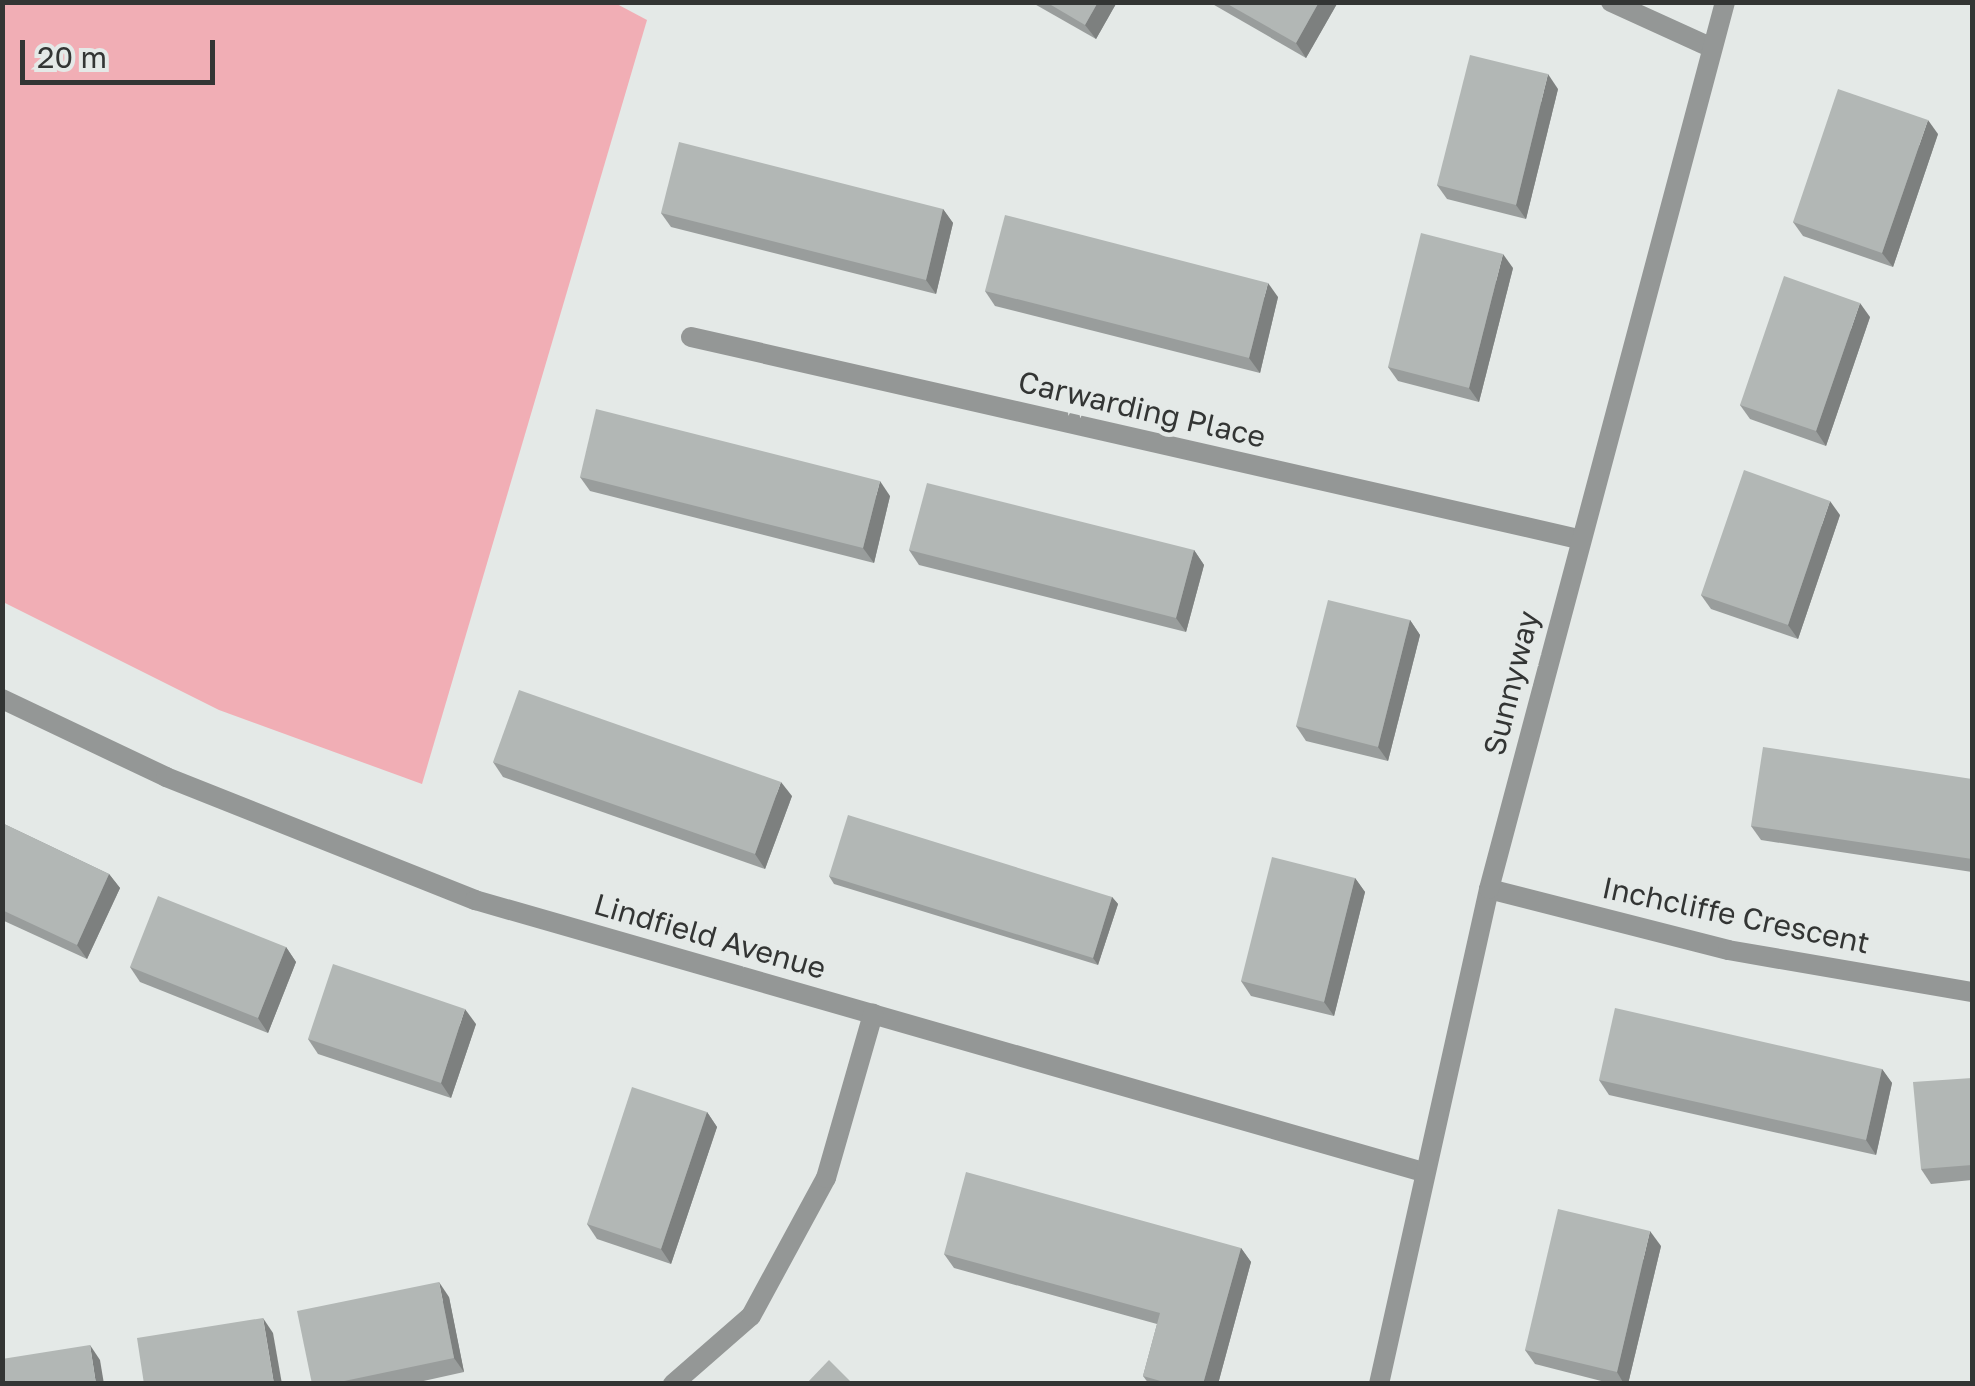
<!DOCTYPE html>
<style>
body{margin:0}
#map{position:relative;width:1975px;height:1386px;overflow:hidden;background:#e4e9e7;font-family:"Golos Text",sans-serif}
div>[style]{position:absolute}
.green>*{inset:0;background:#f1aeb5}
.minor>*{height:20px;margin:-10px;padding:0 10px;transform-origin:10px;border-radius:10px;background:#949796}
.tertiary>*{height:20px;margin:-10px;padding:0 10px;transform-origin:10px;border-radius:10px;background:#949796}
.wall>*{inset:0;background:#999d9c}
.shaded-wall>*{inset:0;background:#7d807f}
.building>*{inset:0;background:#b2b7b5}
span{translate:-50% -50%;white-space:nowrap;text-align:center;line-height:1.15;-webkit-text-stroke:9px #e4e9e7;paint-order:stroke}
.street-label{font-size:30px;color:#333534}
.frame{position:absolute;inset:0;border:5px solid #333534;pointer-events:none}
.scale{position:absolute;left:20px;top:40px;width:195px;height:45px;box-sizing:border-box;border:5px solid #333534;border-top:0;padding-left:12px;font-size:30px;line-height:35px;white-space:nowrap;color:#333534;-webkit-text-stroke:8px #e4e9e7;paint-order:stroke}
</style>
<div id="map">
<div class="green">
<i style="clip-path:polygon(615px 3px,647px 20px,422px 784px,219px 710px,3px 602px,3px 3px)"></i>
</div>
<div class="minor">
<i style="left:1611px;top:2px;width:109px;rotate:24.4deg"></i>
<i style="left:691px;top:337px;width:911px;rotate:12.82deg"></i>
<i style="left:2px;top:699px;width:182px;rotate:25.4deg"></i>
<i style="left:166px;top:777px;width:333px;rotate:21.7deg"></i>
<i style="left:475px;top:900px;width:986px;rotate:16.01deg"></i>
<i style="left:1489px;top:889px;width:247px;rotate:14.3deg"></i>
<i style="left:1728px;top:950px;width:248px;rotate:9.8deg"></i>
<i style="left:673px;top:1384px;width:103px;rotate:-41.1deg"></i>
<i style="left:751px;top:1316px;width:157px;rotate:-61.5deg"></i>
<i style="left:826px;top:1178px;width:171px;rotate:-74deg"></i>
</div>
<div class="tertiary">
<i style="left:1379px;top:1384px;width:507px;rotate:-77.47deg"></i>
<i style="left:1489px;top:889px;width:918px;rotate:-75.1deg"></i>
</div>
<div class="wall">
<i style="clip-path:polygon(1031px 2px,1117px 2px,1096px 39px)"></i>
<i style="clip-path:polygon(1209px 2px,1338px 2px,1306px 58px)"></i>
<i style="clip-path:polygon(1558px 89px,1526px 219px,1447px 199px,1437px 185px)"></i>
<i style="clip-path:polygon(1938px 134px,1893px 267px,1803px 236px,1793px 222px)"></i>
<i style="clip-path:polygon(943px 209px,953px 223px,936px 294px,671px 227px,661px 213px)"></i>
<i style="clip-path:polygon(1513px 268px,1479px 402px,1398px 381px,1388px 367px)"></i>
<i style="clip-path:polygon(985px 291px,1278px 297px,1260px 373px,995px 306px)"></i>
<i style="clip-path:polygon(1870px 317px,1826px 446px,1750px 419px,1740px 405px)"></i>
<i style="clip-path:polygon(580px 477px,890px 496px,874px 563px,590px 491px)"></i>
<i style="clip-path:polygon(1840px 515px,1798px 639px,1711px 609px,1701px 595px)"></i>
<i style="clip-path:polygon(909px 550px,1194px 550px,1204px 565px,1186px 632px,919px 565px)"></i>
<i style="clip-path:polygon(1410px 620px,1420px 635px,1388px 761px,1306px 741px,1296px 726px)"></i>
<i style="clip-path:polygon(493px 762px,792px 796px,765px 869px,503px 777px)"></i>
<i style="clip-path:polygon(1972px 779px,1972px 872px,1761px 840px,1751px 826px)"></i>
<i style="clip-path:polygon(2px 823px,109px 874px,120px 888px,87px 959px,2px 920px)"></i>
<i style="clip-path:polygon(829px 876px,1112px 897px,1118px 904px,1098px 965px,834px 884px)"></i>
<i style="clip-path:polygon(1355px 878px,1365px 892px,1334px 1016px,1251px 996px,1241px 981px)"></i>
<i style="clip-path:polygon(286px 947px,296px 962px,268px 1033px,140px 982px,130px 967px)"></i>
<i style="clip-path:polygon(476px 1024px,451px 1098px,318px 1054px,308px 1039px)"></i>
<i style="clip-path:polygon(1882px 1069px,1892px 1083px,1876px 1155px,1609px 1095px,1599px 1080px)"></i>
<i style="clip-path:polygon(1972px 1078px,1972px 1180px,1931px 1184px,1921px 1169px)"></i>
<i style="clip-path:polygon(707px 1112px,717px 1127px,671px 1264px,597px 1239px,587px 1224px)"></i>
<i style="clip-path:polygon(1661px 1246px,1628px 1384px,1613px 1384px,1535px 1364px,1525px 1350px)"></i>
<i style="clip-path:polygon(1241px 1248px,1251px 1262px,1218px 1384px,1149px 1384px,1143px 1376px,1157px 1324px,954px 1268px,944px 1254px)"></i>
<i style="clip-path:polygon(449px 1297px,464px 1372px,410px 1384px,312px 1384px)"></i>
</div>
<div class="shaded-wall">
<i style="clip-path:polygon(1098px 2px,1117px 2px,1096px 39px,1085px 25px)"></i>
<i style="clip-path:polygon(1319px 2px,1338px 2px,1306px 58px,1296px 43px)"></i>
<i style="clip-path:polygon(1548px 74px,1558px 89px,1526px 219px,1516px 205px)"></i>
<i style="clip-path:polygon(1928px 120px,1938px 134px,1893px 267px,1882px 253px)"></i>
<i style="clip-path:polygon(943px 209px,953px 223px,936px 294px,926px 280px)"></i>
<i style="clip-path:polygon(1503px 254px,1513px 268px,1479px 402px,1469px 388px)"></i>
<i style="clip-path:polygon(1268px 283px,1278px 297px,1260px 373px,1249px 358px)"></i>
<i style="clip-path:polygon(1860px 303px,1870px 317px,1826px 446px,1816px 431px)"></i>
<i style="clip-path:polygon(880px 481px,890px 496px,874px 563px,863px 548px)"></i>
<i style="clip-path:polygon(1830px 501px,1840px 515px,1798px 639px,1788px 625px)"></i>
<i style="clip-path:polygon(1194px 550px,1204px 565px,1186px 632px,1176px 618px)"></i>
<i style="clip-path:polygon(1410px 620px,1420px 635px,1388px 761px,1378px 747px)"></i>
<i style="clip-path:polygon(781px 782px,792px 796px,765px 869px,755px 854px)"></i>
<i style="clip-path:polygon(109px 874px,120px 888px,87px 959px,77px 945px)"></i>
<i style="clip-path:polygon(1355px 878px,1365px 892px,1334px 1016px,1324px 1002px)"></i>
<i style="clip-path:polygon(1112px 897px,1118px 904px,1098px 965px,1093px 958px)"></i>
<i style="clip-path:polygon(286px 947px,296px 962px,268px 1033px,258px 1018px)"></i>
<i style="clip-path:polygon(465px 1009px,476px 1024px,451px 1098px,441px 1083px)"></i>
<i style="clip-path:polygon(1882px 1069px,1892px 1083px,1876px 1155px,1866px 1140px)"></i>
<i style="clip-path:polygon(707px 1112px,717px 1127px,671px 1264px,661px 1249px)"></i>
<i style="clip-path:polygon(1650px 1231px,1661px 1246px,1628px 1384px,1624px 1384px,1617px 1372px)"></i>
<i style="clip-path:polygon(1241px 1248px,1251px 1262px,1218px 1384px,1203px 1384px)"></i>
<i style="clip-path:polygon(439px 1282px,449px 1297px,464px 1372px,454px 1358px)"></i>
<i style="clip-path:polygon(263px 1318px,273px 1333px,282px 1384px,274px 1384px)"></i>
<i style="clip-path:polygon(90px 1345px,100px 1360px,104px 1384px,96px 1384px)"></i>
</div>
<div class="building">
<i style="clip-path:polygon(1046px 2px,1098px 2px,1085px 25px)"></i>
<i style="clip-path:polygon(1224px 2px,1319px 2px,1296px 43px)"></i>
<i style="clip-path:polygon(1470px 55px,1548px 74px,1516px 205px,1437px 185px)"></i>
<i style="clip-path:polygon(1838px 89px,1928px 120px,1882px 253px,1793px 222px)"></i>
<i style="clip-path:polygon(679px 142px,943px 209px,926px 280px,661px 213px)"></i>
<i style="clip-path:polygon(1005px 215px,1268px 283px,1249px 358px,985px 291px)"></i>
<i style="clip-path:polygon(1421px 233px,1503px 254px,1469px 388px,1388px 367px)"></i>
<i style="clip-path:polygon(1784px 276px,1860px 303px,1816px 431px,1740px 405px)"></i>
<i style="clip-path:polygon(596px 409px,880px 481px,863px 548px,580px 477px)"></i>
<i style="clip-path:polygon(1744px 470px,1830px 501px,1788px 625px,1701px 595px)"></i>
<i style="clip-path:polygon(927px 483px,1194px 550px,1176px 618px,909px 550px)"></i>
<i style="clip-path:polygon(1328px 600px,1410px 620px,1378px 747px,1296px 726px)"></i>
<i style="clip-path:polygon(519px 690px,781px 782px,755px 854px,493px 762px)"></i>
<i style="clip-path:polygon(1763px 747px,1972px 779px,1972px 859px,1751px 826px)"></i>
<i style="clip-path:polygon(848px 815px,1112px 897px,1093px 958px,829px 876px)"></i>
<i style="clip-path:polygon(2px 823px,109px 874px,77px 945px,2px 910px)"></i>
<i style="clip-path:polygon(1272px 857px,1355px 878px,1324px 1002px,1241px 981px)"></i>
<i style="clip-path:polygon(158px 896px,286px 947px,258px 1018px,130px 967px)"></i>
<i style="clip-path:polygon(333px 964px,465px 1009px,441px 1083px,308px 1039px)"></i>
<i style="clip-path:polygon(1615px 1008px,1882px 1069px,1866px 1140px,1599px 1080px)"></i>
<i style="clip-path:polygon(1972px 1078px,1972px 1165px,1921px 1169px,1913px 1082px)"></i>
<i style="clip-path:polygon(632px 1087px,707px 1112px,661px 1249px,587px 1224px)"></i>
<i style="clip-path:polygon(966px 1172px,1241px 1248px,1203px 1384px,1171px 1384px,1143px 1376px,1160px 1313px,944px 1254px)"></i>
<i style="clip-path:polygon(1558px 1209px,1650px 1231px,1617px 1372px,1525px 1350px)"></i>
<i style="clip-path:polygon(439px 1282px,454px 1358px,330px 1384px,312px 1384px,297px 1311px)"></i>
<i style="clip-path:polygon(263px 1318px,274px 1384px,144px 1384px,137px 1338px)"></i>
<i style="clip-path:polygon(90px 1345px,96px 1384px,2px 1384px,2px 1359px)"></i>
<i style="clip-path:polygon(829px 1360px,853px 1384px,806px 1384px)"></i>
</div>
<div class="street-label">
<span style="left:1142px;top:409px;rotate:13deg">Carwarding Place</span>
<span style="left:1511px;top:683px;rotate:-76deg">Sunnyway</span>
<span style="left:1736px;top:915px;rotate:12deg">Inchcliffe Crescent</span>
<span style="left:710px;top:936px;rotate:16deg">Lindfield Avenue</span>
</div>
<div class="frame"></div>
<div class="scale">20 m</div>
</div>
